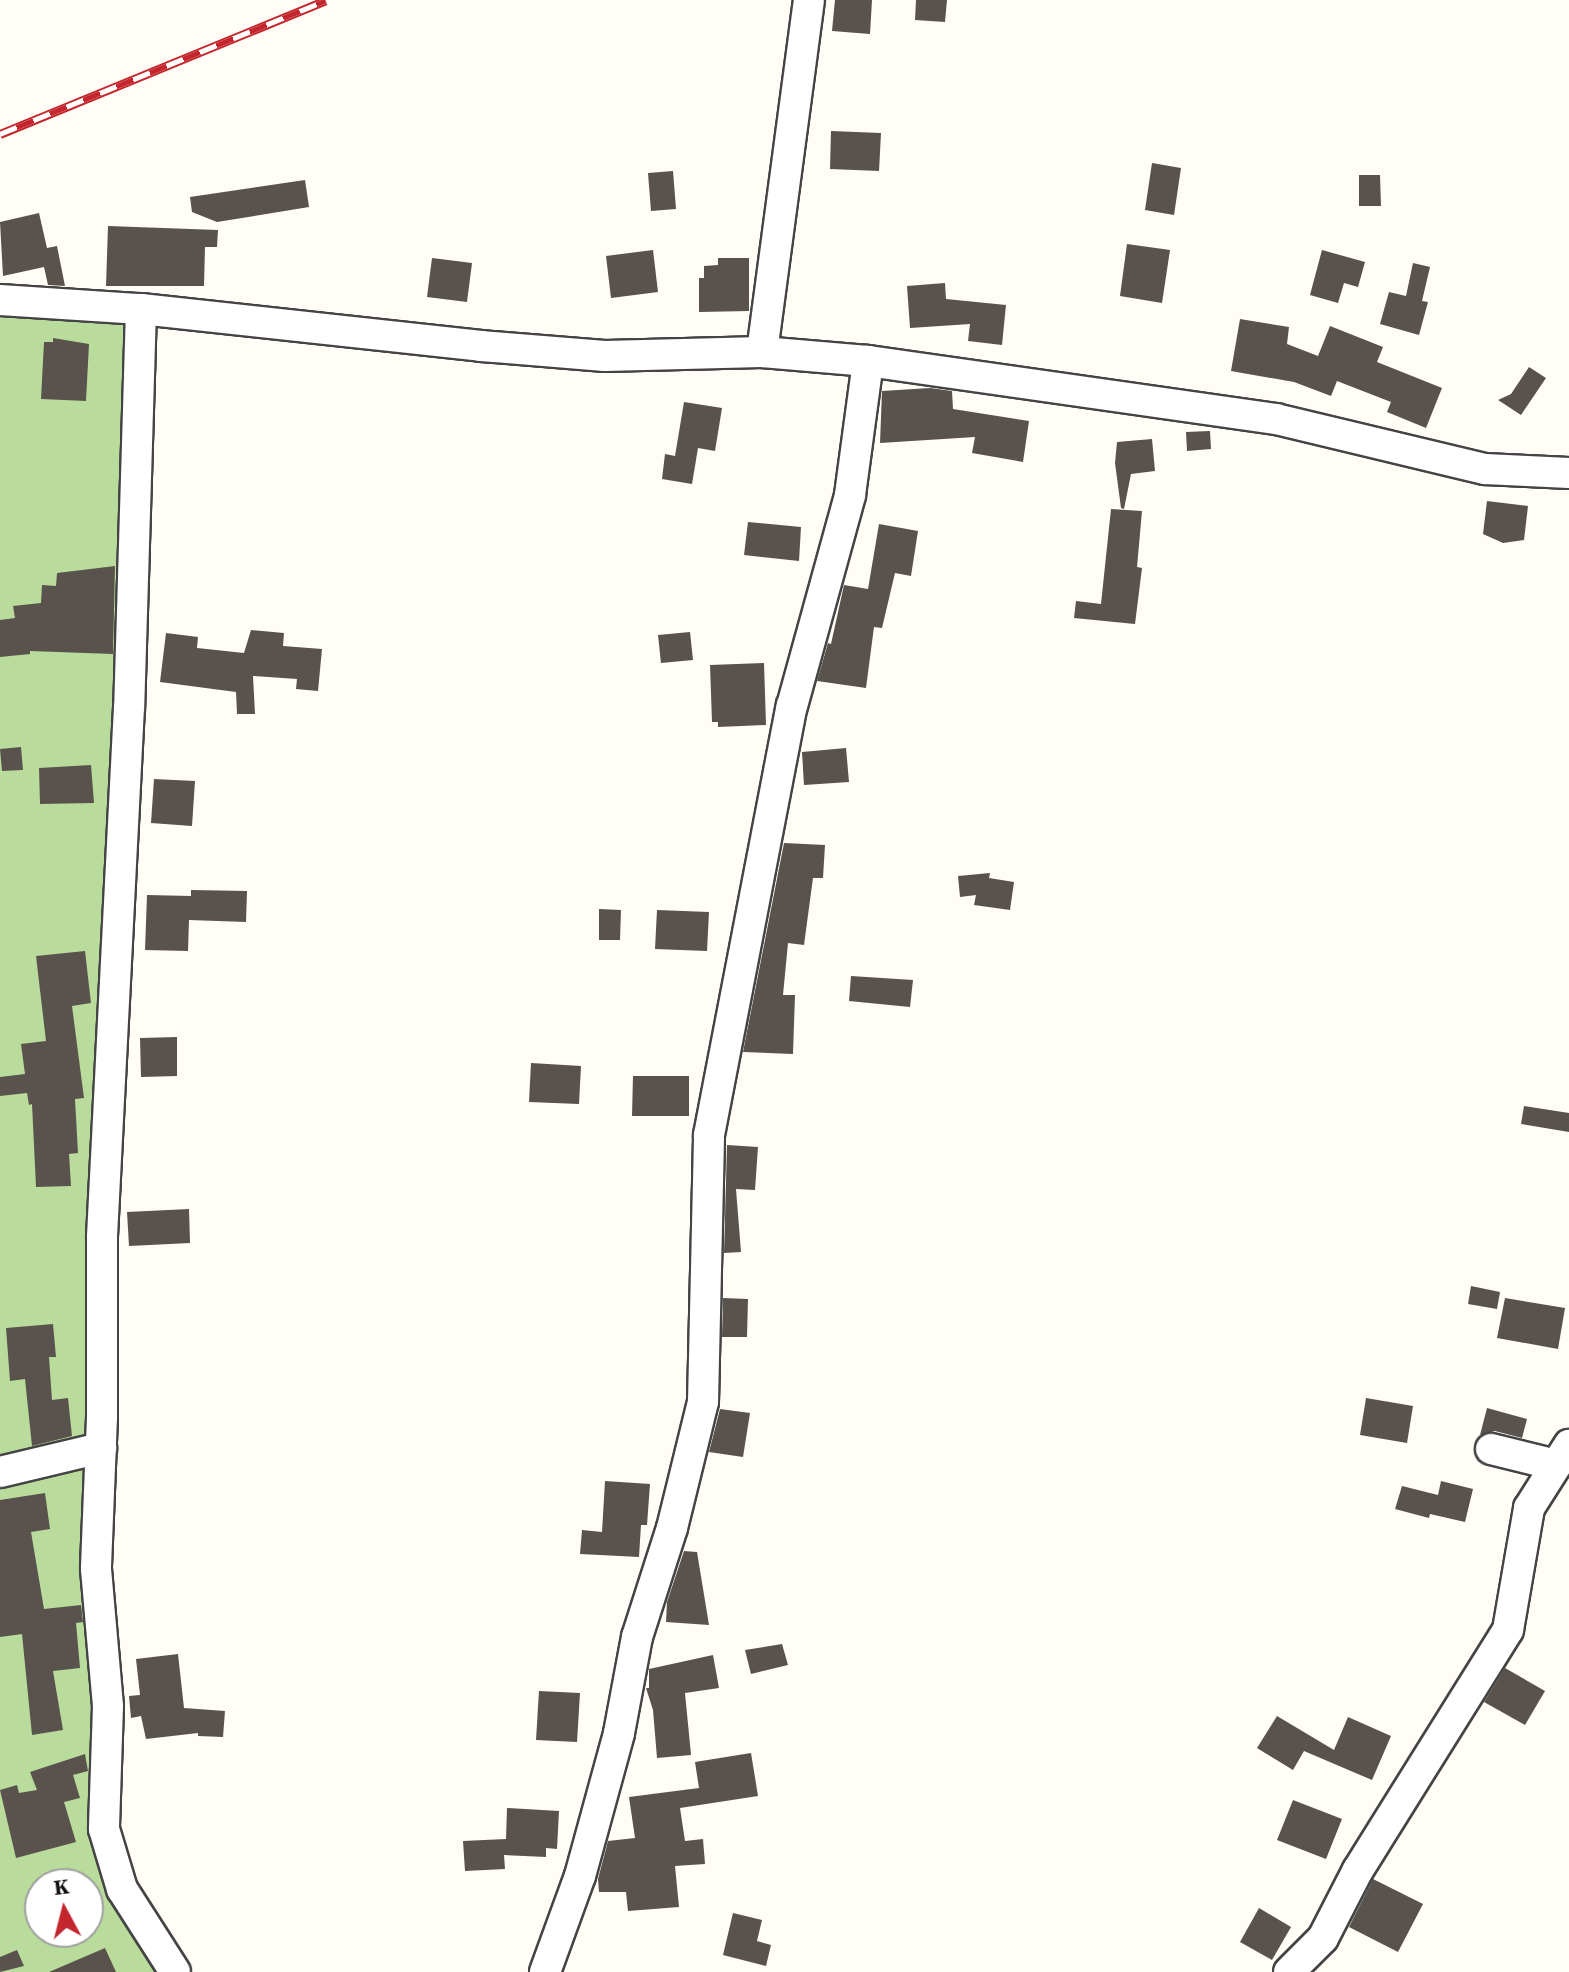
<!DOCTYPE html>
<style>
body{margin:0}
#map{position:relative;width:1569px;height:1972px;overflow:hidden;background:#fffdf5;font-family:"Source Serif 4",serif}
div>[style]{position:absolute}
.forest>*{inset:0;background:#b9dc9c}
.building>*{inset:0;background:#5a524d}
.roads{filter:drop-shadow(2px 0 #444) drop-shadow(-2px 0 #444) drop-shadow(0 2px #444) drop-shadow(0 -2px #444)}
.minor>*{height:30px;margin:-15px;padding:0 15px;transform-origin:15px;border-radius:15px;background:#fff}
.rail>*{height:9px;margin-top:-4.5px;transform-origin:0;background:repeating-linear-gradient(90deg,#fff 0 18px,#c4262e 0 36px);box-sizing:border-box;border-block:2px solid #c4262e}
span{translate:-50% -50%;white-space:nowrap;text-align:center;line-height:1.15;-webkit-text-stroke:8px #fff;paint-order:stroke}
.north{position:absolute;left:24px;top:1868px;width:80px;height:80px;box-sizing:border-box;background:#fff;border:2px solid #a0a0a0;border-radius:50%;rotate:353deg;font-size:22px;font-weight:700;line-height:32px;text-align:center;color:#111}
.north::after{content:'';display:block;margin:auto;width:28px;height:36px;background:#c4262e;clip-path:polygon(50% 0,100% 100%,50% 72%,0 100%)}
</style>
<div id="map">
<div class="forest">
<i style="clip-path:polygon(evenodd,0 307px,141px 309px,101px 1449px,122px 1889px,157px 1972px,0 1972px,0 307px,40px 1884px,88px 1884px,88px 1932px,40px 1932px,40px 1884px)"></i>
</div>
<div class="building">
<i style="clip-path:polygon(835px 0,872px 0,870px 34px,832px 31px)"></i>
<i style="clip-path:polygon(916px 0,947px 0,945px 22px,915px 20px)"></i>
<i style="clip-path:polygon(831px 131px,881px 133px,879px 171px,830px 169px)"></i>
<i style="clip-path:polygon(1152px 163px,1181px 168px,1174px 215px,1145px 210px)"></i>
<i style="clip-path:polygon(673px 171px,676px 209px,651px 211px,648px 173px)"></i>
<i style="clip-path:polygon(1359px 175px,1380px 175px,1381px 206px,1359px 206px)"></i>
<i style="clip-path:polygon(305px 180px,309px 207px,217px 222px,192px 212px,190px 197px)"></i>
<i style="clip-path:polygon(39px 213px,47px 248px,57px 246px,65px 286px,48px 285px,44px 267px,3px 276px,0 222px)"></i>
<i style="clip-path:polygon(108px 226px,218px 230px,217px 247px,205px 247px,204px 286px,106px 286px)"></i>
<i style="clip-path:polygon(1127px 244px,1170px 250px,1162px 303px,1120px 296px)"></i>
<i style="clip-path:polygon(653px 250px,658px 292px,611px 298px,606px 256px)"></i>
<i style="clip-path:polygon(1322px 250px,1365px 262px,1358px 287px,1344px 283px,1338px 303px,1310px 295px)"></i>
<i style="clip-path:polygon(432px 258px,472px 263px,467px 302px,427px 297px)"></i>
<i style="clip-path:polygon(718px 258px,749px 258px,749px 311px,699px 312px,699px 278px,704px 278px,704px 266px,718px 265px)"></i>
<i style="clip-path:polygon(1413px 263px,1430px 267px,1422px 301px,1428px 302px,1419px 335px,1380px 324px,1389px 292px,1406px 296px)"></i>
<i style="clip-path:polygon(945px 283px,946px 299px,1006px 305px,1002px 345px,968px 341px,970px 324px,910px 328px,907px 286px)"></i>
<i style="clip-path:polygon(1240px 319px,1289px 327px,1287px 344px,1318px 356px,1330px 326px,1383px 347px,1377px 362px,1442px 388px,1426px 428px,1387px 412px,1391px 402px,1337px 381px,1331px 396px,1294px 382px,1231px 371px)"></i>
<i style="clip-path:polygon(53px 338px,89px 344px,86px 401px,41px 399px,44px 342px,53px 342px)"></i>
<i style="clip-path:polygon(1529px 367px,1546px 378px,1521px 415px,1498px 400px,1511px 394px)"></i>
<i style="clip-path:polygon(930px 388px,952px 391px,953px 409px,1029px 421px,1023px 462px,972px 453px,975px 437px,880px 443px,882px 391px)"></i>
<i style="clip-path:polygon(684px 402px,722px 408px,715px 451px,698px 448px,692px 484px,662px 479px,665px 454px,675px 456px)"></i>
<i style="clip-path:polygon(1210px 431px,1211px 449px,1187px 451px,1186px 432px)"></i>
<i style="clip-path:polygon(1152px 439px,1155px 471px,1131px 474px,1124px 509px,1121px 508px,1115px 463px,1117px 442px)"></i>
<i style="clip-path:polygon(1487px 501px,1528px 506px,1524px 540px,1503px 543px,1483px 534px)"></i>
<i style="clip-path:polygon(1111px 509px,1142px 511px,1137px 567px,1142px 568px,1135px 624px,1074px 618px,1076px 601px,1101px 604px)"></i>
<i style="clip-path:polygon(748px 522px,801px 527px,799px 561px,744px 555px)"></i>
<i style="clip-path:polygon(879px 524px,918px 531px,911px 576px,895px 573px,882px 628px,874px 627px,866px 688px,817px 681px,828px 643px,831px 644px,844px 585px,868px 589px)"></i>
<i style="clip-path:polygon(115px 566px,113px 654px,30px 651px,30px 654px,0 657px,0 620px,15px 618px,13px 606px,41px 603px,42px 585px,56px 586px,57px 573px)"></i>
<i style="clip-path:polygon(251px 630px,284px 633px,283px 646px,322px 649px,318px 691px,296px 689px,297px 679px,253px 676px,255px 714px,237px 714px,236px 692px,160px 682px,166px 633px,198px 637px,197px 648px,244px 653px)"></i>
<i style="clip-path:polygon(690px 632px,693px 660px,661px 663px,658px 635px)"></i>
<i style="clip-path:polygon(764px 663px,766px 725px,718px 727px,718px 722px,712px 722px,710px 665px)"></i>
<i style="clip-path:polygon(21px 747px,23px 770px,2px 771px,0 749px)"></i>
<i style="clip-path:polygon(846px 748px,849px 782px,804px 785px,802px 752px)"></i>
<i style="clip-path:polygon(91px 765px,94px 803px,40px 804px,39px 768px)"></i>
<i style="clip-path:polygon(154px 779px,195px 781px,192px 826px,151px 823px)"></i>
<i style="clip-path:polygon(784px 843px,825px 845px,823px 878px,813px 878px,804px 945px,788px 943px,783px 995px,795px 995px,793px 1054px,743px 1052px)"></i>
<i style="clip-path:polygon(990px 873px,989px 878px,1014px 882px,1010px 910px,974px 905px,976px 895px,960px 897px,958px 876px)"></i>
<i style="clip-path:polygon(191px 890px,247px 891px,246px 922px,189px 920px,188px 951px,145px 950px,147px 895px,191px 896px)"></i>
<i style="clip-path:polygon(599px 909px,621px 910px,620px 940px,599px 940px)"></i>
<i style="clip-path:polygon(657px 910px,709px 912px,707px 951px,655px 949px)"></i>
<i style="clip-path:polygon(85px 951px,91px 1003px,72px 1006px,84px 1098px,75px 1099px,78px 1153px,69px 1154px,71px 1186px,36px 1187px,32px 1104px,29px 1105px,27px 1093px,0 1096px,0 1077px,25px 1074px,21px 1044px,46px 1041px,36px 956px)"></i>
<i style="clip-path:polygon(851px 976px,913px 980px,910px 1007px,849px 1001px)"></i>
<i style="clip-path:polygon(177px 1037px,177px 1076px,141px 1077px,140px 1038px)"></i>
<i style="clip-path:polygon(531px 1063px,581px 1066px,579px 1104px,529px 1102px)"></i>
<i style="clip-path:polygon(633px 1076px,689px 1076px,689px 1116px,632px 1116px)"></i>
<i style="clip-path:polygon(1524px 1106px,1569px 1113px,1569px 1132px,1521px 1124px)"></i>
<i style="clip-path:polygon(727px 1145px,758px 1147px,755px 1190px,736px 1189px,741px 1252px,724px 1253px)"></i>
<i style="clip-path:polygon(189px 1209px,190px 1243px,129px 1246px,127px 1212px)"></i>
<i style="clip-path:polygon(1471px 1286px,1500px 1292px,1497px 1309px,1468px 1304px)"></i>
<i style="clip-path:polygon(723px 1298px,748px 1299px,747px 1337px,722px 1337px)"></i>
<i style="clip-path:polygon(1505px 1298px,1565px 1308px,1558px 1349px,1497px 1338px)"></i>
<i style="clip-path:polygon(53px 1324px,56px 1357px,49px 1357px,52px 1400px,68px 1398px,72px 1436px,32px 1446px,25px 1379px,10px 1381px,6px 1328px)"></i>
<i style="clip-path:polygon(1366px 1398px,1413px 1406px,1407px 1443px,1360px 1435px)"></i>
<i style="clip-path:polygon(1487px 1408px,1527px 1419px,1522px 1438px,1495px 1431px,1480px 1435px)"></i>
<i style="clip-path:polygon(720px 1409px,750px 1413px,743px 1457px,709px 1452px)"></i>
<i style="clip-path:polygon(605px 1481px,650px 1484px,647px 1525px,641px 1525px,639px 1557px,580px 1554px,582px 1530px,602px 1532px)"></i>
<i style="clip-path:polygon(1441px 1481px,1473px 1489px,1465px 1522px,1430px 1514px,1429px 1518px,1395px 1509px,1402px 1486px,1438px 1495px)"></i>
<i style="clip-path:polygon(45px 1493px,50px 1529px,31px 1532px,44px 1609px,81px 1605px,83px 1622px,76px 1623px,80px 1668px,53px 1671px,63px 1730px,32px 1735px,22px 1634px,0 1637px,0 1500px)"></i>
<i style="clip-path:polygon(684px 1551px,697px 1552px,709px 1625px,666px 1622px,667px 1602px)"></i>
<i style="clip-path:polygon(782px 1644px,788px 1665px,751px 1674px,745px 1650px)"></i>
<i style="clip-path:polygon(178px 1654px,184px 1708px,225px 1711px,223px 1737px,198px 1736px,198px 1733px,146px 1739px,141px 1716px,131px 1718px,129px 1696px,140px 1695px,136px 1659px)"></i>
<i style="clip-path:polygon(713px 1655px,719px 1688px,685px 1693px,691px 1755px,657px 1758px,653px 1710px,646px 1688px,649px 1688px,649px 1669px)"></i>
<i style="clip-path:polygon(1505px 1668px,1545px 1691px,1525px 1725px,1484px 1702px)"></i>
<i style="clip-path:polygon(539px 1691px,580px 1693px,577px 1742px,536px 1740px)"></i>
<i style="clip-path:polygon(1277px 1716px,1334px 1750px,1348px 1717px,1391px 1736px,1372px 1780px,1304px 1751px,1293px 1770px,1257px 1748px)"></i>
<i style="clip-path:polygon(751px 1753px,758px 1796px,680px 1808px,685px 1841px,703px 1839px,705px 1864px,675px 1866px,679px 1907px,628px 1911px,626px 1892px,599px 1892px,598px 1879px,608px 1841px,635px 1838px,629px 1797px,699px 1788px,695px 1762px)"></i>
<i style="clip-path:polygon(85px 1754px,88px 1771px,73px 1775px,80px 1798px,64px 1802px,76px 1842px,16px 1858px,0 1790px,17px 1785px,19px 1793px,37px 1790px,30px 1772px)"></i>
<i style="clip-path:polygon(1293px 1800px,1342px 1819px,1326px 1859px,1277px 1840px)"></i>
<i style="clip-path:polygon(507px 1808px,559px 1811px,557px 1849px,546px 1848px,546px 1857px,504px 1855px,505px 1869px,465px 1871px,463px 1841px,506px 1839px)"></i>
<i style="clip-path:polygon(1373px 1879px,1423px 1904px,1398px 1952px,1349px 1927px)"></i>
<i style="clip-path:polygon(1259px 1908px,1291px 1927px,1272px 1960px,1240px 1942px)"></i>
<i style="clip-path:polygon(733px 1913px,762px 1920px,757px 1941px,771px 1945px,766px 1966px,723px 1955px)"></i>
<i style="clip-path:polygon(105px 1948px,116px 1972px,49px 1972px)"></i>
<i style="clip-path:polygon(17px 1950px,24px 1966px,0 1972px,0 1957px)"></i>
</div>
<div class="roads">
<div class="minor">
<i style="left:0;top:300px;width:141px;rotate:3.7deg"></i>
<i style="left:141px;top:309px;width:342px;rotate:6.2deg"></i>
<i style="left:481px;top:346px;width:124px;rotate:4.6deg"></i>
<i style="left:605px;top:356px;width:157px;rotate:-1.5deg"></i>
<i style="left:762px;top:352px;width:106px;rotate:4.9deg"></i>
<i style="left:868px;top:361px;width:412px;rotate:8.1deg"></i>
<i style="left:1276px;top:419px;width:215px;rotate:13.5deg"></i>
<i style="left:1485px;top:469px;width:84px;rotate:2.7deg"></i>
<i style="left:141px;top:309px;width:398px;rotate:91.7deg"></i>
<i style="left:129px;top:707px;width:531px;rotate:92.92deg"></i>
<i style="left:102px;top:1237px;width:180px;rotate:90deg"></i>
<i style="left:102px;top:1417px;width:152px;rotate:92.3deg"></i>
<i style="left:96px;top:1569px;width:138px;rotate:85deg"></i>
<i style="left:108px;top:1706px;width:123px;rotate:91.9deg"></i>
<i style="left:104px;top:1829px;width:63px;rotate:73.3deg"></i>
<i style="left:122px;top:1889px;width:98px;rotate:57.4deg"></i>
<i style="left:762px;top:352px;width:355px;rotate:-82.4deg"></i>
<i style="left:1491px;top:1449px;width:67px;rotate:13.8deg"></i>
<i style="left:0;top:1472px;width:104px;rotate:-13.4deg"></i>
<i style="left:545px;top:1972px;width:102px;rotate:-70deg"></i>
<i style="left:580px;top:1876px;width:148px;rotate:-74.7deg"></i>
<i style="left:619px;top:1733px;width:98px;rotate:-79.4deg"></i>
<i style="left:637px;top:1637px;width:114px;rotate:-72.2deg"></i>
<i style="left:672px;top:1528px;width:130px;rotate:-76.2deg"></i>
<i style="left:703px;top:1402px;width:267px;rotate:-88.7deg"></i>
<i style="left:709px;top:1135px;width:437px;rotate:-79.1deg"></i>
<i style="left:792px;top:706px;width:219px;rotate:-74.6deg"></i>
<i style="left:850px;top:495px;width:135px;rotate:-82.3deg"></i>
<i style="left:1289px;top:1972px;width:48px;rotate:-45deg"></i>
<i style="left:1323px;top:1938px;width:76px;rotate:-62.8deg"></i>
<i style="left:1358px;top:1870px;width:283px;rotate:-58deg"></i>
<i style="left:1508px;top:1630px;width:124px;rotate:-80.2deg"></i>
<i style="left:1529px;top:1508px;width:75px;rotate:-57.6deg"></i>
</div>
</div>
<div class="rail">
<i style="left:0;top:134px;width:352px;rotate:-22.3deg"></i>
</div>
<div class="north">K</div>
</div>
